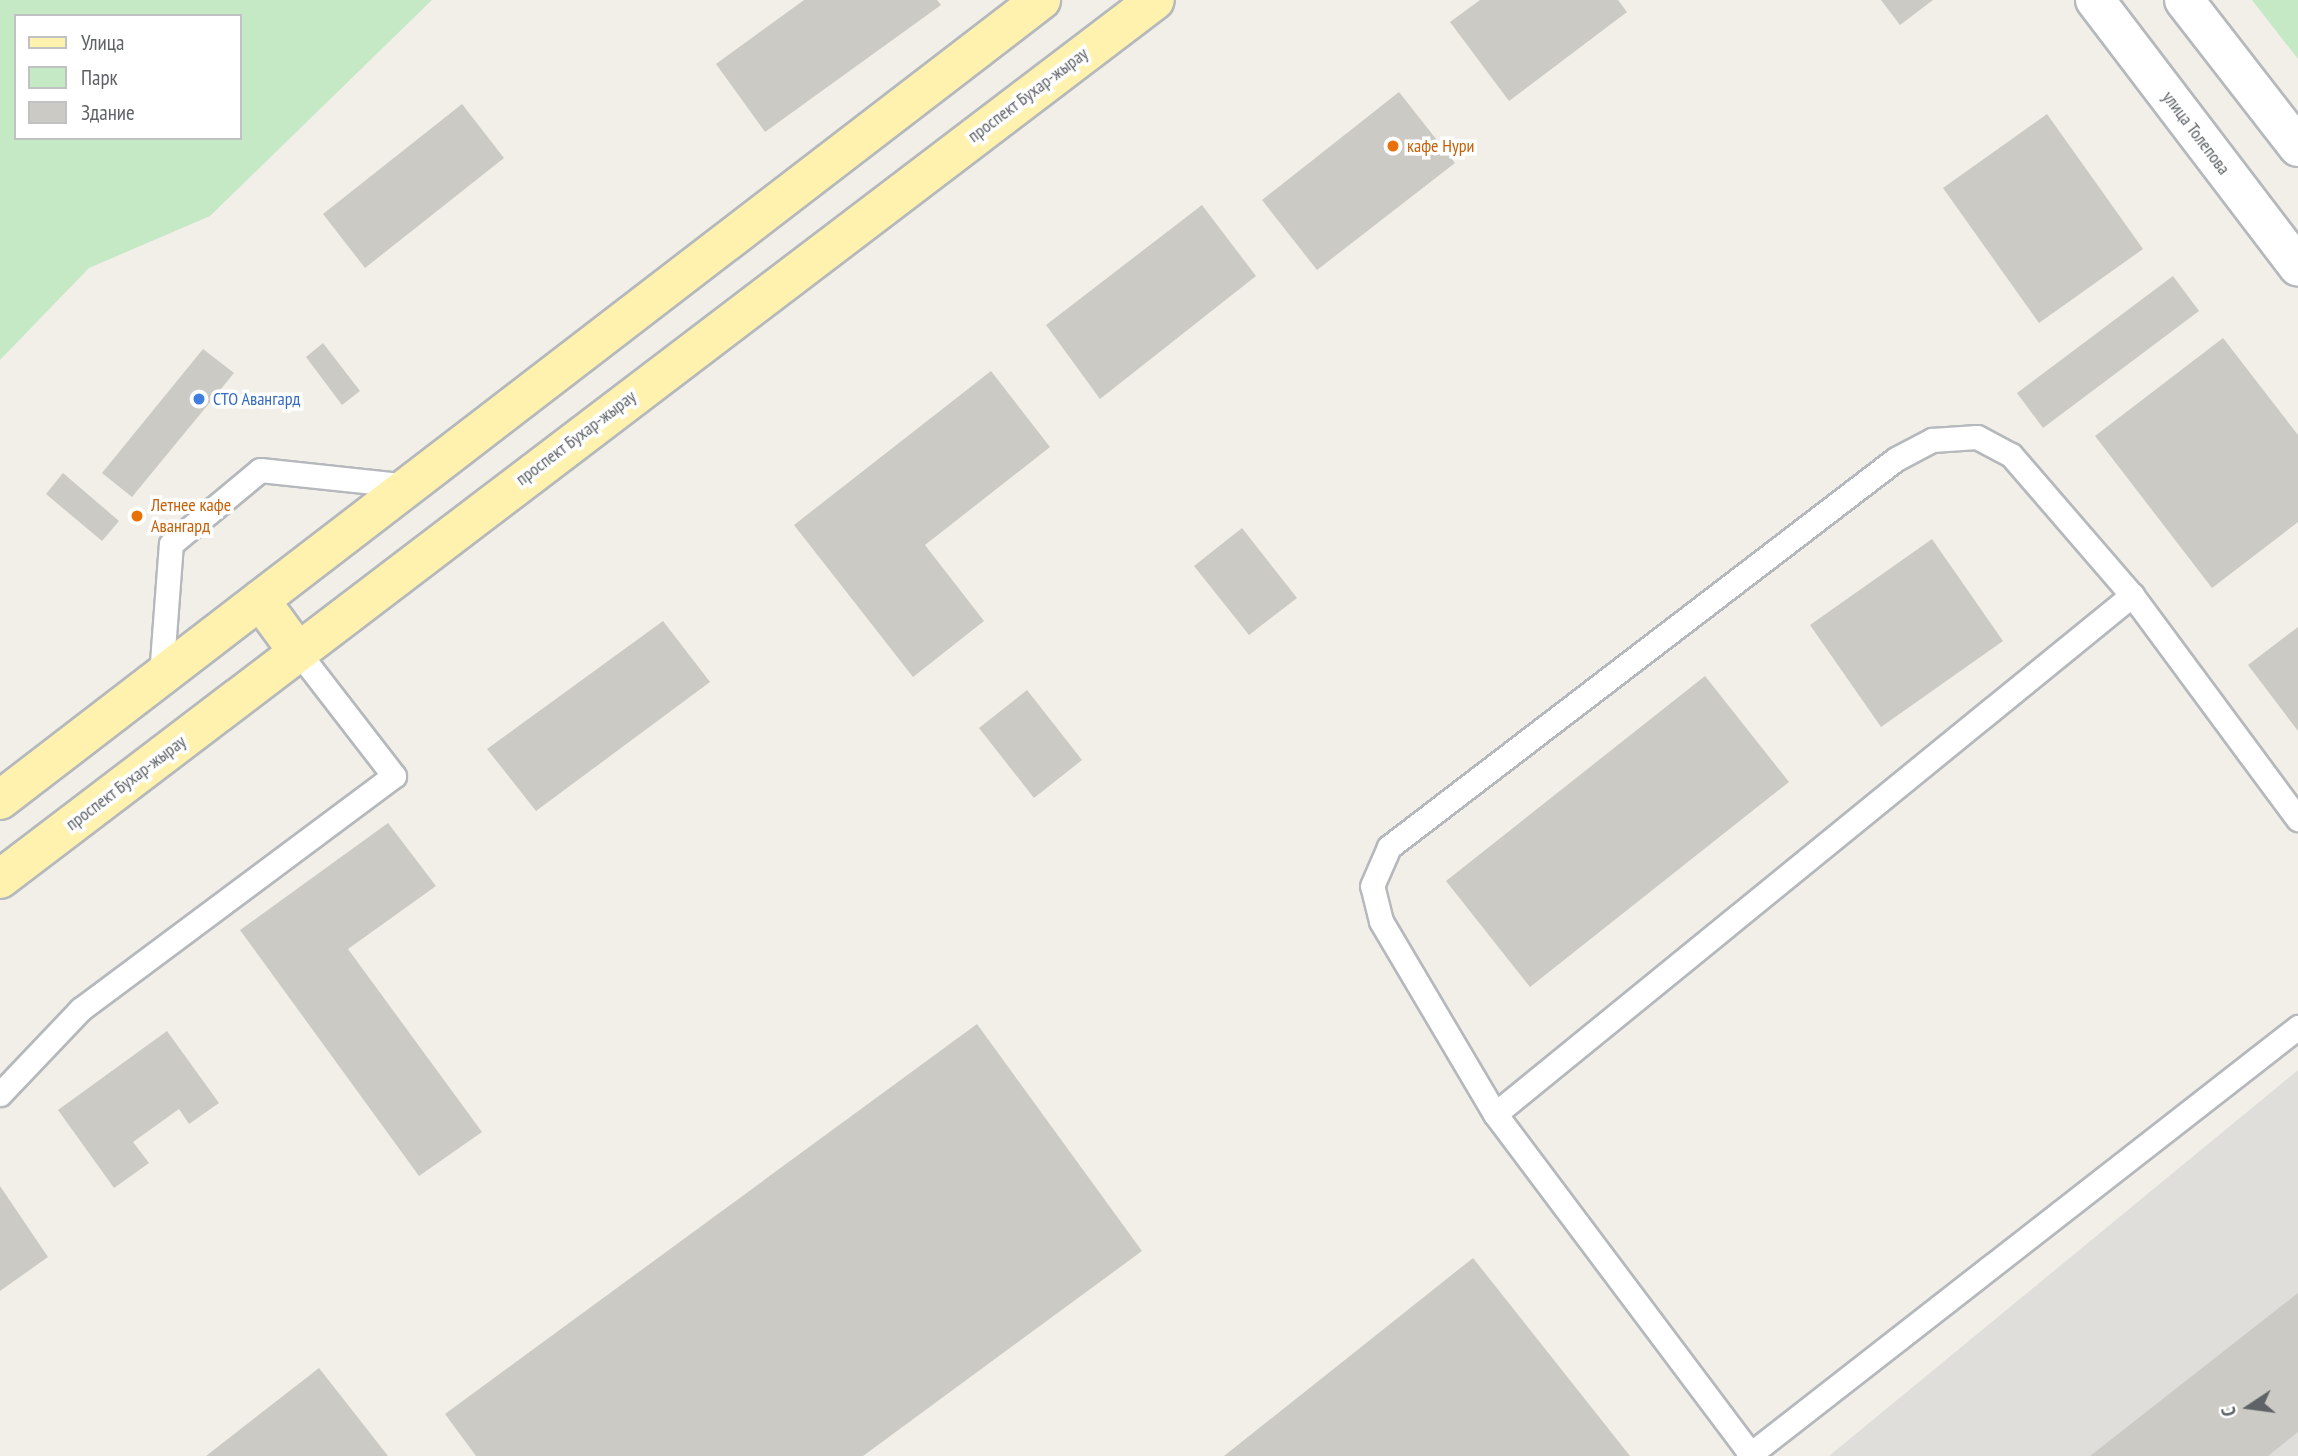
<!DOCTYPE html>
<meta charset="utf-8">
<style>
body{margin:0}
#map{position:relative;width:2298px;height:1456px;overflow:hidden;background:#f1efe8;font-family:"PT Sans Narrow",sans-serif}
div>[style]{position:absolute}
.industrial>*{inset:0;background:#e0deda}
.green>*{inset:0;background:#c5e8c5}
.building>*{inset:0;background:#cccac5}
.roads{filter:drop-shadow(2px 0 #b5b8bc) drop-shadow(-2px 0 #b5b8bc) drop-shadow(0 2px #b5b8bc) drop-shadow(0 -2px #b5b8bc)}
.service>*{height:23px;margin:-11.5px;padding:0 11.5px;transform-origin:11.5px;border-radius:11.5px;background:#fff}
.tertiary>*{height:38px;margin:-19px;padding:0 19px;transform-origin:19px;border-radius:19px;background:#fff}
.primary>*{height:38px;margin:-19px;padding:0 19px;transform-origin:19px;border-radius:19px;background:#fff2af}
.dots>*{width:19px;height:19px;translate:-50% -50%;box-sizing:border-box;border:4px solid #fff;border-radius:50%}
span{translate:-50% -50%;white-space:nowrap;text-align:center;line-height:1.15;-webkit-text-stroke:7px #fff;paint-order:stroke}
.street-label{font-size:18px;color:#5f6368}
.food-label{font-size:18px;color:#c56008}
.left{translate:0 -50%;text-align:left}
.shop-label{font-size:18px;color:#366cbe}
.legend{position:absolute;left:14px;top:14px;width:228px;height:126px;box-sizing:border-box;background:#fff;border:2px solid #bfc1c3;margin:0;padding:9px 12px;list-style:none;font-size:21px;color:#5f6368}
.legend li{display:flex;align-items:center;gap:14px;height:35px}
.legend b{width:35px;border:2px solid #bfc1c3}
.north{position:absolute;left:2214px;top:1372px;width:70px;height:70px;-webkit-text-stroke:5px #fff;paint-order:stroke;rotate:257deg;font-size:19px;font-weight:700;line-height:28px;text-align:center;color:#5f6368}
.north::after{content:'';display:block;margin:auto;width:24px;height:32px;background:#5f6368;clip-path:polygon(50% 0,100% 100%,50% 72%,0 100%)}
</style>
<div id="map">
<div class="industrial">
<i style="clip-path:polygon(2298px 1070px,2298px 1456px,1829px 1456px)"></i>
</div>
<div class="green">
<i style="clip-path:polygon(evenodd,0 0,432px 0,210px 216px,89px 268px,0 360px,0 0,16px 16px,240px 16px,240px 138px,16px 138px,16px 16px)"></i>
<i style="clip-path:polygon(2252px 0,2298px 0,2298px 59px)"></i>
</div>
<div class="building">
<i style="clip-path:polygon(804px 0,937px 0,941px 5px,765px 132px,716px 64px)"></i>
<i style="clip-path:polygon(1480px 0,1618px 0,1627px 12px,1509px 101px,1450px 22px)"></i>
<i style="clip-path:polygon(1881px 0,1933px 0,1900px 25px)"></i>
<i style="clip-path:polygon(1399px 92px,1455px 163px,1317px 270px,1262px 200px)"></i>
<i style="clip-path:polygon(462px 104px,504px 158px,365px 268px,323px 214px)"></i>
<i style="clip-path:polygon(2047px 114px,2143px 249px,2039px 323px,1943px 188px)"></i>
<i style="clip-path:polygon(1202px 205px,1256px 276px,1100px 399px,1046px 325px)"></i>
<i style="clip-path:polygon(2173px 276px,2199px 311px,2043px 428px,2017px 393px)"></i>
<i style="clip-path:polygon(2223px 338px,2298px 435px,2298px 522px,2212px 588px,2095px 436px)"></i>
<i style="clip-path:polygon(323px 343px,360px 391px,342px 405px,306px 357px)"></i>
<i style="clip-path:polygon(203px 349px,234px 373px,132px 497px,102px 473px)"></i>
<i style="clip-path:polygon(991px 371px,1050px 447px,925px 545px,984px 621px,913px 677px,794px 525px)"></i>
<i style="clip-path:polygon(63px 473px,119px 521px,102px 541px,46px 494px)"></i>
<i style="clip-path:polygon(1242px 528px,1297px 598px,1249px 635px,1194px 566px)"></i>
<i style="clip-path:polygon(1932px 539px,2003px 641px,1881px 727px,1810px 625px)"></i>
<i style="clip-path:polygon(663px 621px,710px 682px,536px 811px,487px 749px)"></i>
<i style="clip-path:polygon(2298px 627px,2298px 731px,2248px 665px)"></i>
<i style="clip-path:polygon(1705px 676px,1789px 782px,1530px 987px,1446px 881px)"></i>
<i style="clip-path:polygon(1027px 690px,1082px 760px,1034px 798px,979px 728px)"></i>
<i style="clip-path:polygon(388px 823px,436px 886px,348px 949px,482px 1132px,419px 1176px,240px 930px)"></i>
<i style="clip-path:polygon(977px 1024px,1142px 1251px,863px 1456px,476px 1456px,445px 1414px)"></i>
<i style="clip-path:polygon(167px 1031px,219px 1103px,189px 1124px,179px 1109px,133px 1142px,149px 1163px,114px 1188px,58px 1110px)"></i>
<i style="clip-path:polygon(0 1186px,48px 1257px,0 1291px)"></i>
<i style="clip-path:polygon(1473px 1258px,1630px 1456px,1224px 1456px)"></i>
<i style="clip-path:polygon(2298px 1293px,2298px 1432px,2268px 1456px,2090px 1456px)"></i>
<i style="clip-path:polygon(319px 1368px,388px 1456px,206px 1456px)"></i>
</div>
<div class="roads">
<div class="service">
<i style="left:161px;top:676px;width:132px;rotate:-85.7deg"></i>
<i style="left:171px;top:544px;width:116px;rotate:-39.7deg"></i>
<i style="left:260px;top:470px;width:150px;rotate:6.1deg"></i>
<i style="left:0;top:1094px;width:117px;rotate:-46.4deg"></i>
<i style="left:81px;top:1009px;width:390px;rotate:-36.7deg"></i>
<i style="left:394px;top:776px;width:157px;rotate:-127.7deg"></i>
<i style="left:1495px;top:1114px;width:224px;rotate:-120.6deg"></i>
<i style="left:1381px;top:921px;width:36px;rotate:-104deg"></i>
<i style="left:1372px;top:886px;width:43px;rotate:-66.4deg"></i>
<i style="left:1389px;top:847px;width:638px;rotate:-37.43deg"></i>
<i style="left:1896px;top:459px;width:41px;rotate:-27.8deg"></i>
<i style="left:1932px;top:440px;width:45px;rotate:-3.8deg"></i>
<i style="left:1977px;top:437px;width:38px;rotate:28deg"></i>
<i style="left:2011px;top:455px;width:185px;rotate:49.2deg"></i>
<i style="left:1748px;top:1456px;width:698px;rotate:-37.95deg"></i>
<i style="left:1752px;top:1456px;width:428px;rotate:-126.9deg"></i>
<i style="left:1495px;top:1114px;width:822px;rotate:-39.17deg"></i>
<i style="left:2132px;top:595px;width:279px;rotate:53.5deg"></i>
</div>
<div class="tertiary">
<i style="left:2095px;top:0;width:335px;rotate:52.7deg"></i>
<i style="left:2184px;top:0;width:186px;rotate:52.2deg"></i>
</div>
<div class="primary">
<i style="left:260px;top:600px;width:64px;rotate:53.8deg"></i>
<i style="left:0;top:800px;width:1313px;rotate:-37.54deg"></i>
<i style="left:0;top:879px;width:1451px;rotate:-37.27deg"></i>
</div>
</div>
<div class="dots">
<i style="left:1393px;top:146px;background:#e8710a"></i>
<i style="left:199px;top:399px;background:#3f7fe0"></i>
<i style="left:137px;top:516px;background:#e8710a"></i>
</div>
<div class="street-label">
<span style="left:1028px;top:95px;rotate:-37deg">проспект Бухар-жырау</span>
<span style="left:2196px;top:133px;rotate:53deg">улица Толепова</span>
<span style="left:576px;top:438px;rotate:-37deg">проспект Бухар-жырау</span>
<span style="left:126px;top:783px;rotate:-37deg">проспект Бухар-жырау</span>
</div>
<div class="food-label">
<span class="left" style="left:1407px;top:146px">кафе Нури</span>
<span class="left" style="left:151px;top:516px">Летнее кафе<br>Авангард</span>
</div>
<div class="shop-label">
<span class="left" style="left:213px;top:399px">СТО Авангард</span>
</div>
<ul class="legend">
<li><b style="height:9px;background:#fff2af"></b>Улица</li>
<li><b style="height:19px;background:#c5e8c5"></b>Парк</li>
<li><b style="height:19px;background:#cccac5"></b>Здание</li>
</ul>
<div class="north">С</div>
</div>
